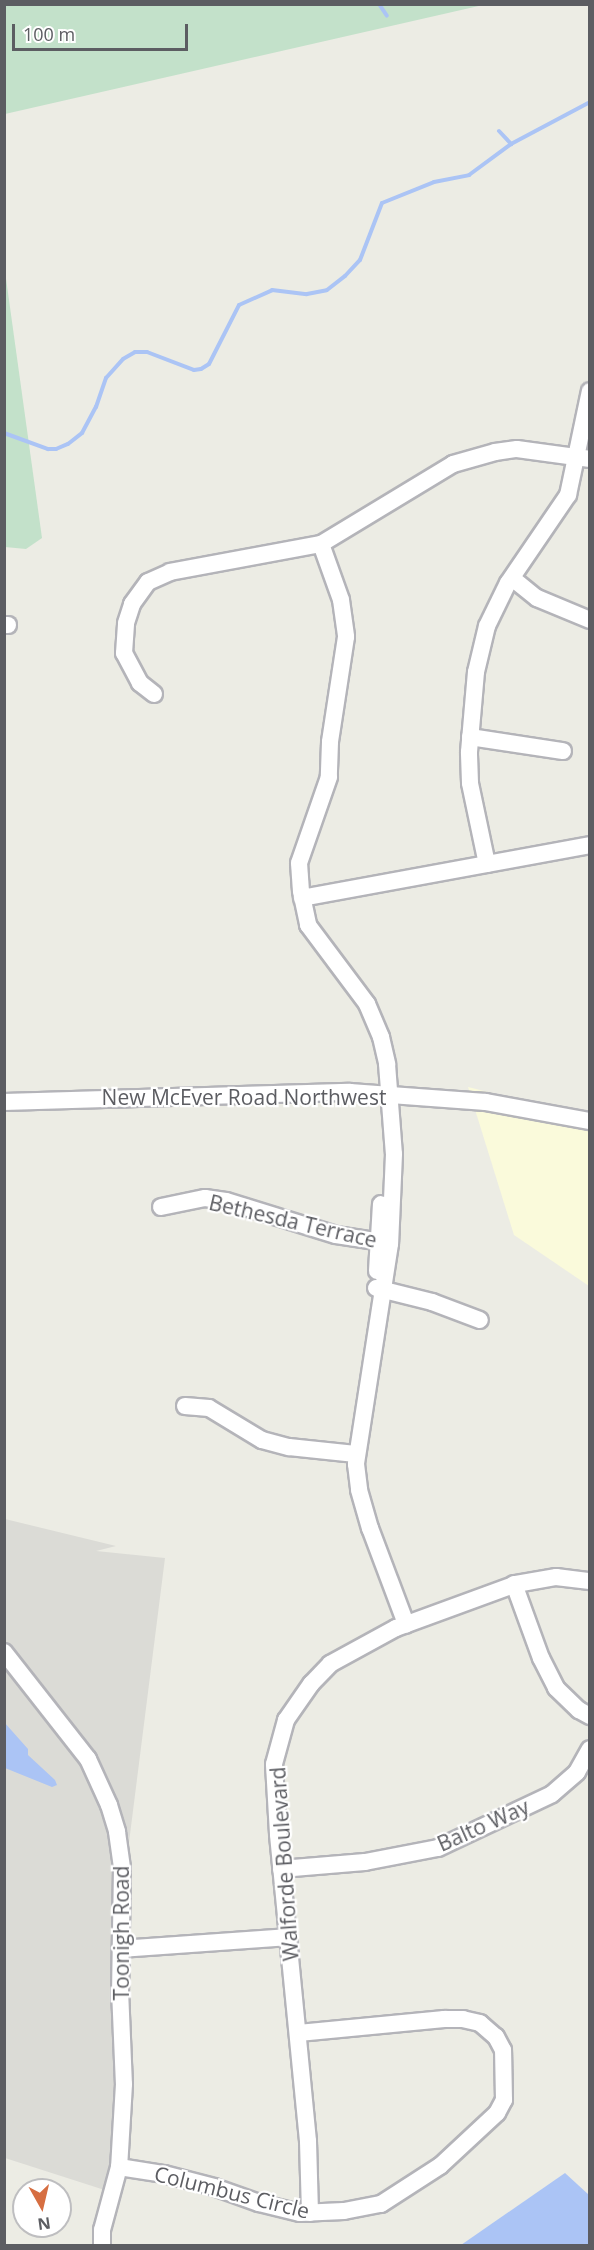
<!DOCTYPE html>
<style>
body{margin:0}
#map{position:relative;width:594px;height:2250px;overflow:hidden;background:#ecece4;font-family:"Open Sans",sans-serif}
div>[style]{position:absolute}
.commercial>*{inset:0;background:#fafadb}
.industrial>*{inset:0;background:#dbdbd6}
.green>*{inset:0;background:#c3e1ca}
.water>*{inset:0;background:#abc4f5}
.stream>*{height:4px;margin:-2px;padding:0 2px;transform-origin:2px;border-radius:2px;background:#abc4f5}
.roads{filter:drop-shadow(2px 0 #b4b4b9) drop-shadow(-2px 0 #b4b4b9) drop-shadow(0 2px #b4b4b9) drop-shadow(0 -2px #b4b4b9)}
.minor>*{height:16px;margin:-8px;padding:0 8px;transform-origin:8px;border-radius:8px;background:#fff}
span{translate:-50% -50%;white-space:nowrap;text-align:center;line-height:1.15;-webkit-text-stroke:4.5px #fff;paint-order:stroke}
.street-label{font-size:21px;color:#5c5d62}
.frame{position:absolute;inset:0;border:6px solid #5c5d62;pointer-events:none}
.north{position:absolute;left:12px;top:2178px;width:60px;height:60px;box-sizing:border-box;background:#fff;border:2px solid #bebec0;border-radius:50%;rotate:172deg;font-size:16px;font-weight:700;line-height:24px;text-align:center;color:#5c5d62}
.north::after{content:'';display:block;margin:auto;width:21px;height:27px;background:#d66e41;clip-path:polygon(50% 0,100% 100%,50% 72%,0 100%)}
.scale{position:absolute;left:12px;top:24px;width:176px;height:27px;box-sizing:border-box;border:3px solid #5c5d62;border-top:0;padding-left:8px;font-size:18px;line-height:21px;white-space:nowrap;color:#5c5d62;-webkit-text-stroke:4px #fff;paint-order:stroke}
</style>
<div id="map">
<div class="commercial">
<i style="clip-path:polygon(468px 1087px,589px 1117px,589px 1286px,514px 1235px)"></i>
</div>
<div class="industrial">
<i style="clip-path:polygon(5px 1519px,116px 1546px,96px 1551px,165px 1558px,125px 1874px,117px 2194px,5px 2158px)"></i>
</div>
<div class="green">
<i style="clip-path:polygon(5px 4px,483px 4px,483px 5px,5px 114px)"></i>
<i style="clip-path:polygon(4px 264px,42px 538px,26px 549px,5px 547px)"></i>
</div>
<div class="water">
<i style="clip-path:polygon(4px 1722px,28px 1749px,28px 1755px,55px 1780px,57px 1785px,52px 1787px,5px 1768px)"></i>
<i style="clip-path:polygon(565px 2173px,589px 2195px,589px 2245px,461px 2245px)"></i>
</div>
<div class="stream">
<i style="left:379px;top:4px;width:14px;rotate:56deg"></i>
<i style="left:499px;top:131px;width:18px;rotate:47deg"></i>
<i style="left:4px;top:433px;width:47px;rotate:20deg"></i>
<i style="left:48px;top:449px;width:8px"></i>
<i style="left:56px;top:449px;width:13px;rotate:-23deg"></i>
<i style="left:68px;top:444px;width:18px;rotate:-38deg"></i>
<i style="left:82px;top:433px;width:30px;rotate:-62deg"></i>
<i style="left:96px;top:407px;width:31px;rotate:-71deg"></i>
<i style="left:106px;top:378px;width:25px;rotate:-48deg"></i>
<i style="left:123px;top:359px;width:14px;rotate:-30deg"></i>
<i style="left:135px;top:352px;width:12px"></i>
<i style="left:147px;top:352px;width:50px;rotate:21deg"></i>
<i style="left:194px;top:370px;width:7px;rotate:-8deg"></i>
<i style="left:201px;top:369px;width:9px;rotate:-32deg"></i>
<i style="left:209px;top:364px;width:66px;rotate:-63deg"></i>
<i style="left:239px;top:305px;width:36px;rotate:-24deg"></i>
<i style="left:272px;top:290px;width:35px;rotate:7deg"></i>
<i style="left:307px;top:294px;width:20px;rotate:-11deg"></i>
<i style="left:327px;top:290px;width:23px;rotate:-38deg"></i>
<i style="left:345px;top:276px;width:22px;rotate:-47deg"></i>
<i style="left:360px;top:260px;width:61px;rotate:-68.9deg"></i>
<i style="left:382px;top:203px;width:56px;rotate:-22deg"></i>
<i style="left:434px;top:182px;width:36px;rotate:-11deg"></i>
<i style="left:469px;top:175px;width:52px;rotate:-36.4deg"></i>
<i style="left:511px;top:144px;width:89px;rotate:-28deg"></i>
</div>
<div class="roads">
<div class="minor">
<i style="left:321px;top:544px;width:59px;rotate:70.3deg"></i>
<i style="left:341px;top:600px;width:37px;rotate:82deg"></i>
<i style="left:346px;top:637px;width:106px;rotate:98.7deg"></i>
<i style="left:330px;top:742px;width:35px;rotate:92deg"></i>
<i style="left:329px;top:777px;width:91px;rotate:109.2deg"></i>
<i style="left:299px;top:863px;width:28px;rotate:86deg"></i>
<i style="left:301px;top:891px;width:35px;rotate:78deg"></i>
<i style="left:308px;top:925px;width:99px;rotate:53.2deg"></i>
<i style="left:367px;top:1004px;width:36px;rotate:67deg"></i>
<i style="left:381px;top:1037px;width:28px;rotate:77deg"></i>
<i style="left:387px;top:1064px;width:90px;rotate:85.6deg"></i>
<i style="left:394px;top:1154px;width:90px;rotate:92.5deg"></i>
<i style="left:390px;top:1244px;width:223px;rotate:98.8deg"></i>
<i style="left:356px;top:1464px;width:26px;rotate:83deg"></i>
<i style="left:359px;top:1490px;width:40px;rotate:74deg"></i>
<i style="left:370px;top:1528px;width:103px;rotate:69.4deg"></i>
<i style="left:512px;top:578px;width:32px;rotate:39deg"></i>
<i style="left:537px;top:598px;width:57px;rotate:22.5deg"></i>
<i style="left:4px;top:625px;width:4px"></i>
<i style="left:154px;top:694px;width:18px;rotate:-142deg"></i>
<i style="left:140px;top:683px;width:34px;rotate:-118deg"></i>
<i style="left:124px;top:653px;width:30px;rotate:-86deg"></i>
<i style="left:126px;top:623px;width:20px;rotate:-72deg"></i>
<i style="left:132px;top:604px;width:27px;rotate:-54deg"></i>
<i style="left:148px;top:582px;width:24px;rotate:-24deg"></i>
<i style="left:170px;top:572px;width:154px;rotate:-10.5deg"></i>
<i style="left:321px;top:544px;width:154px;rotate:-31.2deg"></i>
<i style="left:453px;top:464px;width:44px;rotate:-15.9deg"></i>
<i style="left:495px;top:452px;width:22px;rotate:-8deg"></i>
<i style="left:517px;top:449px;width:74px;rotate:7.8deg"></i>
<i style="left:470px;top:737px;width:94px;rotate:8.6deg"></i>
<i style="left:487px;top:864px;width:83px;rotate:-101.9deg"></i>
<i style="left:470px;top:783px;width:31px;rotate:-92deg"></i>
<i style="left:469px;top:752px;width:80px;rotate:-85deg"></i>
<i style="left:476px;top:672px;width:47px;rotate:-76.6deg"></i>
<i style="left:487px;top:626px;width:48px;rotate:-64deg"></i>
<i style="left:508px;top:583px;width:107px;rotate:-55.7deg"></i>
<i style="left:568px;top:495px;width:106px;rotate:-78.1deg"></i>
<i style="left:302px;top:898px;width:293px;rotate:-10.4deg"></i>
<i style="left:4px;top:1102px;width:346px;rotate:-1.7deg"></i>
<i style="left:350px;top:1092px;width:136px;rotate:4.2deg"></i>
<i style="left:486px;top:1102px;width:106px;rotate:10.4deg"></i>
<i style="left:161px;top:1207px;width:45px;rotate:-11.6deg"></i>
<i style="left:205px;top:1198px;width:21px;rotate:8deg"></i>
<i style="left:226px;top:1201px;width:115px;rotate:17.2deg"></i>
<i style="left:336px;top:1235px;width:54px;rotate:8.6deg"></i>
<i style="left:377px;top:1271px;width:67px;rotate:-86.6deg"></i>
<i style="left:376px;top:1288px;width:58px;rotate:14deg"></i>
<i style="left:432px;top:1302px;width:51px;rotate:20.6deg"></i>
<i style="left:185px;top:1406px;width:24px;rotate:5deg"></i>
<i style="left:209px;top:1408px;width:62px;rotate:31.1deg"></i>
<i style="left:262px;top:1440px;width:28px;rotate:15deg"></i>
<i style="left:289px;top:1447px;width:67px;rotate:6deg"></i>
<i style="left:514px;top:1584px;width:79px;rotate:70deg"></i>
<i style="left:541px;top:1658px;width:34px;rotate:63deg"></i>
<i style="left:556px;top:1688px;width:32px;rotate:44deg"></i>
<i style="left:579px;top:1710px;width:13px;rotate:29deg"></i>
<i style="left:4px;top:1652px;width:136px;rotate:51.9deg"></i>
<i style="left:88px;top:1759px;width:51px;rotate:65.5deg"></i>
<i style="left:109px;top:1805px;width:28px;rotate:73deg"></i>
<i style="left:117px;top:1832px;width:36px;rotate:82deg"></i>
<i style="left:122px;top:1868px;width:122px;rotate:90.9deg"></i>
<i style="left:120px;top:1990px;width:94px;rotate:87.6deg"></i>
<i style="left:124px;top:2084px;width:83px;rotate:93.4deg"></i>
<i style="left:119px;top:2167px;width:65px;rotate:105.1deg"></i>
<i style="left:102px;top:2230px;width:16px;rotate:90deg"></i>
<i style="left:281px;top:1869px;width:84px;rotate:-4.8deg"></i>
<i style="left:365px;top:1862px;width:74px;rotate:-10.9deg"></i>
<i style="left:438px;top:1848px;width:126px;rotate:-25.3deg"></i>
<i style="left:552px;top:1794px;width:33px;rotate:-41deg"></i>
<i style="left:577px;top:1772px;width:26px;rotate:-61deg"></i>
<i style="left:121px;top:1949px;width:168px;rotate:-4.1deg"></i>
<i style="left:119px;top:2167px;width:46px;rotate:8.8deg"></i>
<i style="left:164px;top:2174px;width:52px;rotate:14.6deg"></i>
<i style="left:214px;top:2187px;width:48px;rotate:19.6deg"></i>
<i style="left:259px;top:2203px;width:42px;rotate:13.7deg"></i>
<i style="left:300px;top:2213px;width:44px;rotate:-2.6deg"></i>
<i style="left:344px;top:2211px;width:38px;rotate:-11deg"></i>
<i style="left:381px;top:2204px;width:70px;rotate:-32.8deg"></i>
<i style="left:440px;top:2166px;width:78px;rotate:-42.9deg"></i>
<i style="left:497px;top:2113px;width:15px;rotate:-62deg"></i>
<i style="left:504px;top:2100px;width:50px;rotate:-91.1deg"></i>
<i style="left:503px;top:2050px;width:15px;rotate:-118deg"></i>
<i style="left:496px;top:2037px;width:21px;rotate:-139deg"></i>
<i style="left:480px;top:2023px;width:17px;rotate:-167deg"></i>
<i style="left:463px;top:2019px;width:19px;rotate:180deg"></i>
<i style="left:444px;top:2019px;width:146px;rotate:174.5deg"></i>
<i style="left:310px;top:2213px;width:72px;rotate:-91.6deg"></i>
<i style="left:308px;top:2141px;width:308px;rotate:-95.6deg"></i>
<i style="left:278px;top:1834px;width:70px;rotate:-93.3deg"></i>
<i style="left:274px;top:1764px;width:46px;rotate:-74.7deg"></i>
<i style="left:286px;top:1720px;width:44px;rotate:-55.2deg"></i>
<i style="left:311px;top:1684px;width:28px;rotate:-46deg"></i>
<i style="left:330px;top:1664px;width:75px;rotate:-28.6deg"></i>
<i style="left:396px;top:1628px;width:128px;rotate:-20.1deg"></i>
<i style="left:516px;top:1584px;width:41px;rotate:-9.9deg"></i>
<i style="left:556px;top:1577px;width:34px;rotate:7deg"></i>
</div>
</div>
<div class="street-label">
<span style="left:244px;top:1097px">New McEver Road Northwest</span>
<span style="left:293px;top:1221px;rotate:13deg">Bethesda Terrace</span>
<span style="left:483px;top:1825px;rotate:-24deg">Balto Way</span>
<span style="left:284px;top:1864px;rotate:-94deg">Walforde Boulevard</span>
<span style="left:121px;top:1933px;rotate:-90deg">Toonigh Road</span>
<span style="left:232px;top:2192px;rotate:14deg">Columbus Circle</span>
</div>
<div class="frame"></div>
<div class="north">N</div>
<div class="scale">100 m</div>
</div>
